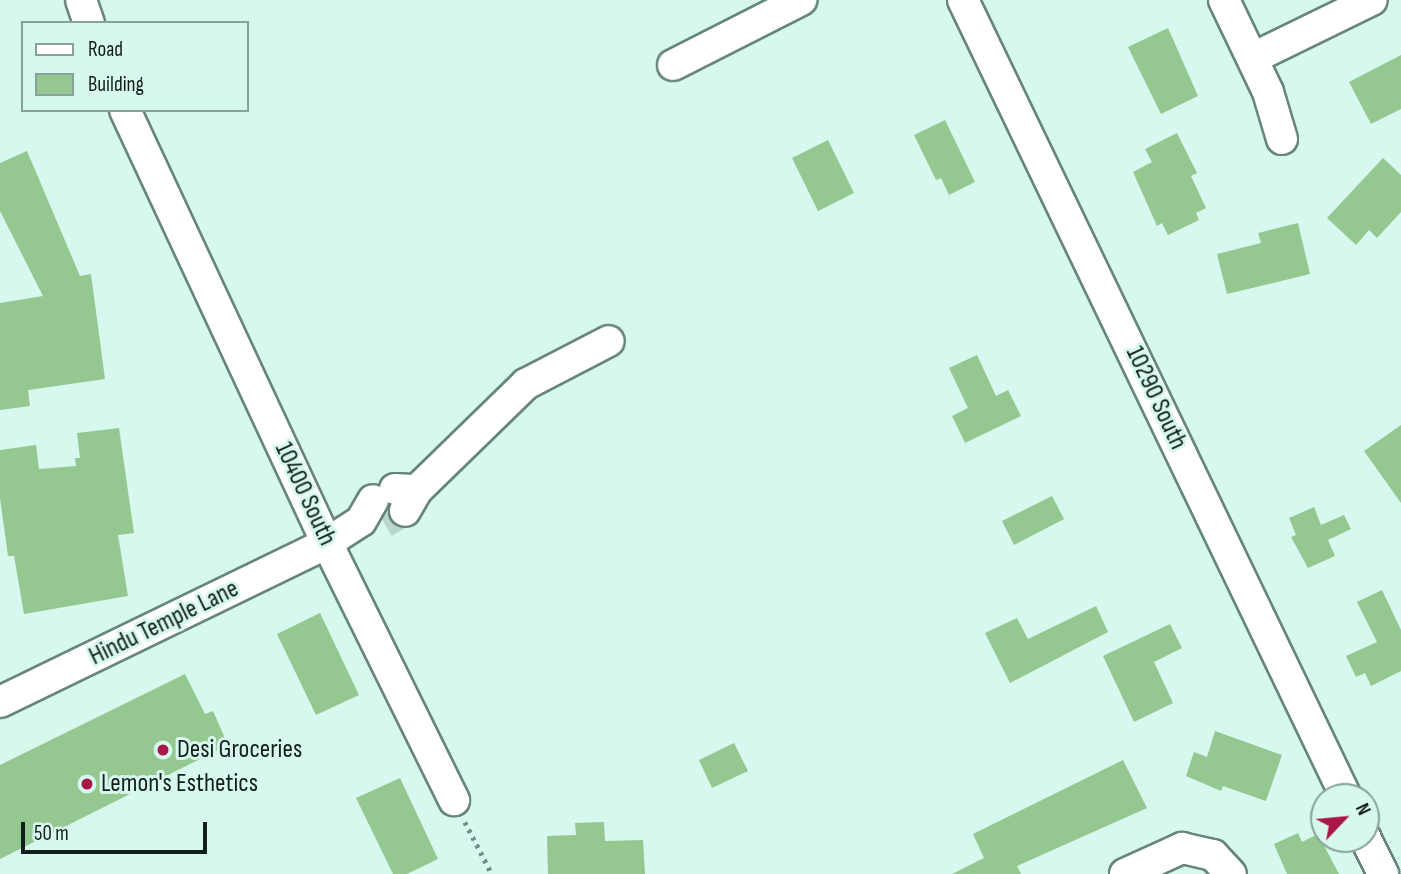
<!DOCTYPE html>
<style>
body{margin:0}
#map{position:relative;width:1401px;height:874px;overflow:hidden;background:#d7f8ee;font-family:"Sofia Sans Condensed",sans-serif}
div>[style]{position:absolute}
.building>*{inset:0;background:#95c790}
.minor-tunnel>*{height:30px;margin-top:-15px;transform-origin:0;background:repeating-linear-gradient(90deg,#b9d7ce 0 30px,transparent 0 45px)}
.path>*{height:4.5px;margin-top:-2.25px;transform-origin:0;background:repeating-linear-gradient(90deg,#768d86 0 3.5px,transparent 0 8.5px)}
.roads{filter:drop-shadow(2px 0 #67857d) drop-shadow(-2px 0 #67857d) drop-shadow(0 2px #67857d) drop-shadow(0 -2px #67857d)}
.minor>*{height:30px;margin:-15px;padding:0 15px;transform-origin:15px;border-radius:15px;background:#fff}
.dots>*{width:19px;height:19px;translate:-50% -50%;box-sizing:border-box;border:4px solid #d7f8ee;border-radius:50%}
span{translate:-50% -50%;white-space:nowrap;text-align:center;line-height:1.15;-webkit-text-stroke:6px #d7f8ee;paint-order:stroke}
.street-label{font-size:26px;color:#121e1b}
.poi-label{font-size:26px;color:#121e1b}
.left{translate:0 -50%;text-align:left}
.legend{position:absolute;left:21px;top:21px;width:228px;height:91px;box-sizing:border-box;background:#d7f8ee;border:2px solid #88a19a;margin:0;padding:9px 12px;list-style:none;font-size:21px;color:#121e1b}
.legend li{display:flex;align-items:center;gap:14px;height:35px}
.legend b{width:35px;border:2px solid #88a19a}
.north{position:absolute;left:1310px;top:783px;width:70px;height:70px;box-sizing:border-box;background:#d7f8ee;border:2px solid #88a19a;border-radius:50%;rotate:64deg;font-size:19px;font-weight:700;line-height:28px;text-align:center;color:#121e1b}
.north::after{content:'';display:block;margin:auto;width:24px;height:32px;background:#aa1646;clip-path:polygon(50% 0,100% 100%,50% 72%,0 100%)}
.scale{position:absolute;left:21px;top:822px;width:186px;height:32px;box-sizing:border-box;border:4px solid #121e1b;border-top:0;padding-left:9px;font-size:21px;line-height:24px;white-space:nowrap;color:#121e1b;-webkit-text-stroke:5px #d7f8ee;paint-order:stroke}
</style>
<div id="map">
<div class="building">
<i style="clip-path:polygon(1168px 28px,1198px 96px,1161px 114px,1128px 47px)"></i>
<i style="clip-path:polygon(1401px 55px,1401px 109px,1371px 124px,1349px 82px)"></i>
<i style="clip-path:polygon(945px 120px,975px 182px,949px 195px,941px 178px,936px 180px,914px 135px)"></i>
<i style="clip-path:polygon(1177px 133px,1197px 173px,1191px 176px,1206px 208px,1196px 213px,1199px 220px,1168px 235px,1162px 223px,1157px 226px,1133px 172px,1152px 162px,1145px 149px)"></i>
<i style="clip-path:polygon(828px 140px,854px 193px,818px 211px,792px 158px)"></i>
<i style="clip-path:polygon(27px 151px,80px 276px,91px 274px,105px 379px,28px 390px,30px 406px,0 410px,0 303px,43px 296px,0 211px,0 163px)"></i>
<i style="clip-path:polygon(1383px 158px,1401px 175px,1401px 212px,1377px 238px,1369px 230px,1356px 245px,1327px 218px)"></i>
<i style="clip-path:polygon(1298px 223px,1310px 274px,1227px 294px,1217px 254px,1261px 243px,1258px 233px)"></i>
<i style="clip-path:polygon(977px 355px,996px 396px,1008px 390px,1021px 416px,965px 443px,952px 416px,968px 408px,949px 368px)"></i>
<i style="clip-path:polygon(1401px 425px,1401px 503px,1364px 451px)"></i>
<i style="clip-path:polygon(119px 428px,134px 533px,118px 535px,128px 596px,24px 614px,14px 556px,8px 556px,0 498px,0 450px,36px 445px,39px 469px,76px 466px,75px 458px,80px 458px,77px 433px)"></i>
<i style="clip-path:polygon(1052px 496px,1064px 519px,1014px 545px,1002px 521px)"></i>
<i style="clip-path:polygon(1314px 507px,1321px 525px,1344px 515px,1351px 529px,1328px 540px,1335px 556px,1308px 568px,1291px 537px,1296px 535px,1289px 518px)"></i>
<i style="clip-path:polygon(1382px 590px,1401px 630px,1401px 671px,1371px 686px,1365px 673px,1356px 677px,1346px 656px,1377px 642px,1357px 602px)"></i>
<i style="clip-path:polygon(1096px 606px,1108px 632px,1010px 683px,985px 633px,1017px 618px,1028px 639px)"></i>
<i style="clip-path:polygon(320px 613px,359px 695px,316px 715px,277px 634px)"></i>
<i style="clip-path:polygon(1170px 624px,1182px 648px,1154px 662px,1173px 703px,1134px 722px,1103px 656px)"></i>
<i style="clip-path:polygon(185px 674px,205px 714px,213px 711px,228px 745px,0 859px,0 765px)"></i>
<i style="clip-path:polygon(1215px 731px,1282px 755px,1266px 801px,1223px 786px,1221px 791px,1186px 776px,1194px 752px,1207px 757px)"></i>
<i style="clip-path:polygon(734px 743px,748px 771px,712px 788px,699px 760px)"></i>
<i style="clip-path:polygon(1123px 760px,1147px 808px,1017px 866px,1021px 874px,952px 874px,984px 858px,973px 834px)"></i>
<i style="clip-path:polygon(400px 778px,438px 859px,407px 874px,393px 874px,356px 798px)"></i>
<i style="clip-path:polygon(604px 822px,605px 841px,643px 840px,645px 874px,548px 874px,547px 836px,576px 835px,575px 823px)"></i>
<i style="clip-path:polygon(1298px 833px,1302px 842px,1318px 834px,1339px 874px,1287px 874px,1274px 844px)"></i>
</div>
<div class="minor-tunnel">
<i style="left:384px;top:523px;width:24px;rotate:-30deg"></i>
</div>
<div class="path">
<i style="left:465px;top:822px;width:59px;rotate:62.6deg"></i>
</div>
<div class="roads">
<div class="minor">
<i style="left:81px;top:0;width:24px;rotate:71deg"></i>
<i style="left:963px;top:0;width:884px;rotate:64.33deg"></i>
<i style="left:1224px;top:0;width:102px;rotate:64.4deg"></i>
<i style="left:1268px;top:92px;width:49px;rotate:73.4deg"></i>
<i style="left:1253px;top:58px;width:132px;rotate:-26deg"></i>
<i style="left:673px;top:65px;width:144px;rotate:-26.9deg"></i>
<i style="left:125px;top:110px;width:478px;rotate:65deg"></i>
<i style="left:327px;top:543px;width:287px;rotate:63.7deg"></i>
<i style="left:395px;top:489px;width:22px;rotate:3deg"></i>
<i style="left:417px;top:490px;width:24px;rotate:120deg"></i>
<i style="left:417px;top:490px;width:152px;rotate:-44.2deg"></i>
<i style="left:526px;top:384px;width:93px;rotate:-27.4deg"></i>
<i style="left:0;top:702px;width:364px;rotate:-25.9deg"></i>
<i style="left:327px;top:543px;width:40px;rotate:-32.9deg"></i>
<i style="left:361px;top:521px;width:24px;rotate:-60deg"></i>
<i style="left:1366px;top:839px;width:39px;rotate:64deg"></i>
<i style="left:1125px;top:874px;width:63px;rotate:-24.5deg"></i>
<i style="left:1182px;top:848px;width:32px;rotate:13deg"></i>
<i style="left:1213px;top:855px;width:26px;rotate:47deg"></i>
</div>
</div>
<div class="dots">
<i style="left:163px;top:750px;background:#aa1646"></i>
<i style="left:87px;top:784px;background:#aa1646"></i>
</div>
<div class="street-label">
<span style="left:1156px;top:398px;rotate:65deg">10290 South</span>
<span style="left:305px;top:494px;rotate:65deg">10400 South</span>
<span style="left:164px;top:623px;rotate:-26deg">Hindu Temple Lane</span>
</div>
<div class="poi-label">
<span class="left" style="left:177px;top:750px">Desi Groceries</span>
<span class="left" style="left:101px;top:784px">Lemon's Esthetics</span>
</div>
<ul class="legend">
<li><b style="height:9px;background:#fff"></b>Road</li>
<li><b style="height:19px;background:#95c790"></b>Building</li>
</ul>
<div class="north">N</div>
<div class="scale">50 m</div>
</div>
